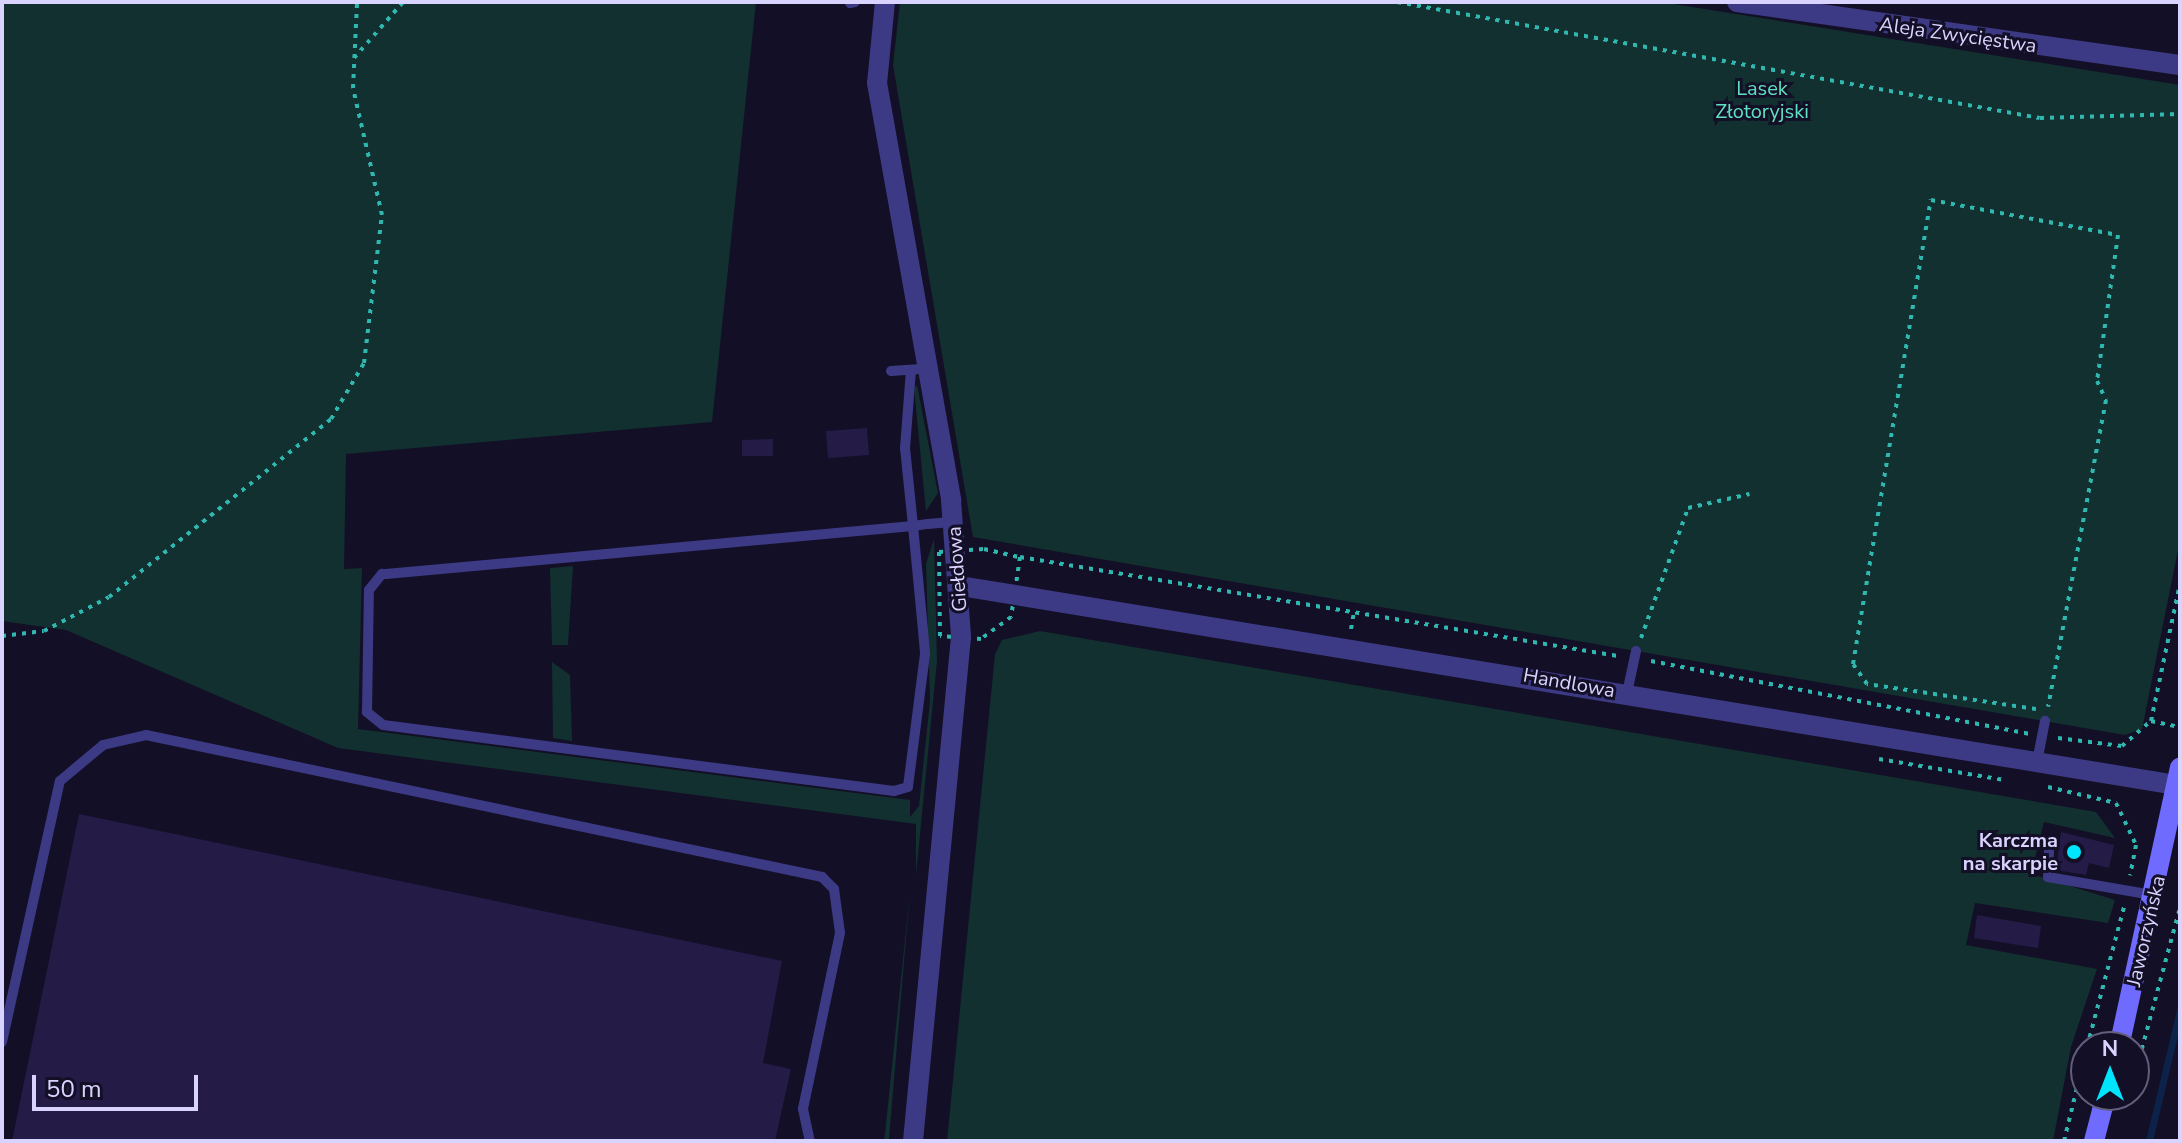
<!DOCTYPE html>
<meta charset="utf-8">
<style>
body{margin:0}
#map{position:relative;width:2182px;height:1143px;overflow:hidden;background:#130f26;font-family:"Nunito Sans",sans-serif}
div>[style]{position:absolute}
.green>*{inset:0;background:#12302f}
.stream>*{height:7px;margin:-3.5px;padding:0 3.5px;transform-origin:3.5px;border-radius:3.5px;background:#0c2248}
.building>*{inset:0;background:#241b47}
.path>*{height:4px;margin-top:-2px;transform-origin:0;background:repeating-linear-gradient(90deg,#2fb8b0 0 4px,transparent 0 10px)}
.lane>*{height:10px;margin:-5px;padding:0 5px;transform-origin:5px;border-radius:5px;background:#3d3a85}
.street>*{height:20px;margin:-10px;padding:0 10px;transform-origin:10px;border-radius:10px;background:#3d3a85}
.secondary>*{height:20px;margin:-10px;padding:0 10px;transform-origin:10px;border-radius:10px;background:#6f6bff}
.dots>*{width:22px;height:22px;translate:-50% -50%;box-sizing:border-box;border:4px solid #130f26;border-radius:50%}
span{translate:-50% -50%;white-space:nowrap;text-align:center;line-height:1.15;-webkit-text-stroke:6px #130f26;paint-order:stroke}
.street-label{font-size:20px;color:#d9d4ff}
.park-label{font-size:20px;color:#5fe0c0}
.poi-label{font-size:20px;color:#d9d4ff;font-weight:700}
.right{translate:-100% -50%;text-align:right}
.frame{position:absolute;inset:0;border:4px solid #d9d4ff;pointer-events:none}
.north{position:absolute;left:2070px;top:1031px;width:80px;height:80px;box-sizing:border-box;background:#130f26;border:2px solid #625e7d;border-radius:50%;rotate:0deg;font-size:22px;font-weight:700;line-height:32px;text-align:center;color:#d9d4ff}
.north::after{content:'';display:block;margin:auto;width:28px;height:36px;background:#00e5ff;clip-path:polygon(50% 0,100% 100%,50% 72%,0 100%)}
.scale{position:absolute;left:32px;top:1075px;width:166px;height:36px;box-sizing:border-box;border:4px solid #d9d4ff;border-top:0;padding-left:10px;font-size:24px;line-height:28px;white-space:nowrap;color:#d9d4ff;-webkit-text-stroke:6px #130f26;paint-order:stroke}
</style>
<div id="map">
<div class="green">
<i style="clip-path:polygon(2px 2px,756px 2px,712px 422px,346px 454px,344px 569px,362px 568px,358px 729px,910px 800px,910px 817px,919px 806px,930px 701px,926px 564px,934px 539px,937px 661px,916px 875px,916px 824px,338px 748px,66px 630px,2px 621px)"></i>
<i style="clip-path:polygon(900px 2px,1661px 2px,2180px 85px,2180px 540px,2142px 729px,2125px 735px,973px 537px,893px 65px)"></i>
<i style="clip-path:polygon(917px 385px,938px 493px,926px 511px,914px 388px)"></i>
<i style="clip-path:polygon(573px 566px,568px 645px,552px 645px,550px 568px)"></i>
<i style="clip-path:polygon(1040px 631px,2096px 812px,2115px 838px,2044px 822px,2031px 874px,2115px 900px,2108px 923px,1975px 903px,1966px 945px,2097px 969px,2071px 1047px,2053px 1141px,947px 1141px,995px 654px,1002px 640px)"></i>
<i style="clip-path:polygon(552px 662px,570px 675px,572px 741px,553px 738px)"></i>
<i style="clip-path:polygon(910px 891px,889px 1139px,884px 1141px,885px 1134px)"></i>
</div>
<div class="stream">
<i style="left:2149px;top:1141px;width:135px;rotate:-76.7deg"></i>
</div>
<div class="building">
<i style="clip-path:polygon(867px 428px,869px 455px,828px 458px,826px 431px)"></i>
<i style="clip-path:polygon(773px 439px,773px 456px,742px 456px,742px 440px)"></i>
<i style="clip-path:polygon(79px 814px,782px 961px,763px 1063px,791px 1069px,775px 1141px,12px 1141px)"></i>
<i style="clip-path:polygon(2061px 832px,2114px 845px,2109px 868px,2089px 863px,2086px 875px,2056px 870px)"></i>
<i style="clip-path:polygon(1977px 915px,2041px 926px,2038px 948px,1974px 938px)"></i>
</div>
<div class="path">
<i style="left:1397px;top:2px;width:653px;rotate:10.23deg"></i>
<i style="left:2040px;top:118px;width:140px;rotate:-1.6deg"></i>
<i style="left:354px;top:58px;width:74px;rotate:-48.8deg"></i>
<i style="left:984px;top:549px;width:37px;rotate:13deg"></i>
<i style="left:1020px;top:557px;width:61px;rotate:98.5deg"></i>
<i style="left:1011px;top:617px;width:37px;rotate:144deg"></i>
<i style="left:981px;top:639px;width:41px;rotate:-175.8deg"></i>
<i style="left:940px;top:636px;width:84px;rotate:-90.7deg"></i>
<i style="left:939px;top:552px;width:45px;rotate:-3.8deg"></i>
<i style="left:1020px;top:557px;width:606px;rotate:9.4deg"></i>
<i style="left:1351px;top:629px;width:17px;rotate:-80deg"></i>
<i style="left:2px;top:636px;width:42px;rotate:-6.8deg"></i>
<i style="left:44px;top:631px;width:73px;rotate:-27.6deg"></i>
<i style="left:109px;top:597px;width:285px;rotate:-38.7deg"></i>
<i style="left:331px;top:419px;width:65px;rotate:-59.5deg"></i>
<i style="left:364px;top:363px;width:149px;rotate:-83.1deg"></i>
<i style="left:382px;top:215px;width:130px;rotate:-102.9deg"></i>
<i style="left:353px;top:88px;width:86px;rotate:-87.3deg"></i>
<i style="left:1641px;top:638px;width:138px;rotate:-70.1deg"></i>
<i style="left:1688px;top:508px;width:63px;rotate:-12.9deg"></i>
<i style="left:1651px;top:661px;width:386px;rotate:10.9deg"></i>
<i style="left:2036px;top:709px;width:171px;rotate:-171.6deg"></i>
<i style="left:1867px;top:684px;width:24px;rotate:-125deg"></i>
<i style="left:1853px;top:664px;width:471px;rotate:-80.5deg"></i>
<i style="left:1931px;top:200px;width:190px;rotate:10.6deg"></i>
<i style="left:2118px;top:235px;width:148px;rotate:98.2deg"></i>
<i style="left:2097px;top:381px;width:21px;rotate:65deg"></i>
<i style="left:2106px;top:400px;width:312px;rotate:100.7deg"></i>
<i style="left:2151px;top:721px;width:30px;rotate:12deg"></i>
<i style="left:2058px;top:738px;width:64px;rotate:7.1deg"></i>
<i style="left:2122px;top:746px;width:38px;rotate:-41deg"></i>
<i style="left:2151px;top:721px;width:141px;rotate:-78.1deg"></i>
<i style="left:1879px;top:759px;width:127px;rotate:9.5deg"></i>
<i style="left:2048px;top:787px;width:70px;rotate:13.2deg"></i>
<i style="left:2116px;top:803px;width:47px;rotate:64.5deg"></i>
<i style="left:2136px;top:845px;width:31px;rotate:101deg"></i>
<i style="left:2087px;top:1047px;width:145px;rotate:-75.2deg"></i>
<i style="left:2134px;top:1078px;width:177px;rotate:-74.9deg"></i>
<i style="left:2064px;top:1141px;width:93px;rotate:-76.3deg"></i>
</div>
<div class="lane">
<i style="left:850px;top:3px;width:5px;rotate:-11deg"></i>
<i style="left:911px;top:370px;width:78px;rotate:94.4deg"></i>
<i style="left:905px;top:448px;width:78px;rotate:84.1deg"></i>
<i style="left:913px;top:526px;width:104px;rotate:84.5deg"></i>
<i style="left:923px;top:630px;width:24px;rotate:85deg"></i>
<i style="left:925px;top:654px;width:134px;rotate:97.3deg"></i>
<i style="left:908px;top:787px;width:15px;rotate:164deg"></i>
<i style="left:894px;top:791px;width:515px;rotate:-172.64deg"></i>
<i style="left:383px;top:725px;width:21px;rotate:-141deg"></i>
<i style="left:367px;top:712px;width:122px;rotate:-89.1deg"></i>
<i style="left:369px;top:590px;width:21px;rotate:-51deg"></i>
<i style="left:382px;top:574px;width:4px"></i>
<i style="left:386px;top:574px;width:529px;rotate:-5.2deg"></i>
<i style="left:913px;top:526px;width:15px;rotate:-8deg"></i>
<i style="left:928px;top:524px;width:25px;rotate:-5deg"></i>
<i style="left:891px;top:371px;width:26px;rotate:-4deg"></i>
<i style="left:1627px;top:693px;width:43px;rotate:-77.9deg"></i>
<i style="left:2037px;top:762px;width:42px;rotate:-79deg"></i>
<i style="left:2049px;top:851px;width:26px;rotate:92deg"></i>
<i style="left:2048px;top:877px;width:106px;rotate:9.8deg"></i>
<i style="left:2px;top:1042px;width:267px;rotate:-77.5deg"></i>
<i style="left:60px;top:781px;width:56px;rotate:-39.9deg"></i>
<i style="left:103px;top:745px;width:44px;rotate:-13.1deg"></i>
<i style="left:146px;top:735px;width:691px;rotate:11.86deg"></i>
<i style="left:822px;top:877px;width:17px;rotate:45deg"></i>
<i style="left:834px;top:889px;width:44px;rotate:82.2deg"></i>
<i style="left:840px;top:933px;width:180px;rotate:101.9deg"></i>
<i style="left:803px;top:1109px;width:33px;rotate:78deg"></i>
</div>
<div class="street">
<i style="left:885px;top:2px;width:81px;rotate:95.6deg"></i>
<i style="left:877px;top:83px;width:424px;rotate:79.9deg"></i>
<i style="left:951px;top:500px;width:137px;rotate:85.8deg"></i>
<i style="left:961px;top:637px;width:506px;rotate:95.44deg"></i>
<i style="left:1737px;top:2px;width:447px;rotate:8.1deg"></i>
<i style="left:960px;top:586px;width:1233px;rotate:9.29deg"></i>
</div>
<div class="secondary">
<i style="left:2119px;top:1047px;width:286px;rotate:-77.7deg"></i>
<i style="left:2094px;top:1141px;width:48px;rotate:-75.4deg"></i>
</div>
<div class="dots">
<i style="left:2074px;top:852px;background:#00e5ff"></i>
</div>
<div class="street-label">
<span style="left:1958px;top:35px;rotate:8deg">Aleja Zwycięstwa</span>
<span style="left:957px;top:569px;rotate:-94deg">Giełdowa</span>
<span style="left:1569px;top:683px;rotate:10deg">Handlowa</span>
<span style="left:2146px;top:931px;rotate:-77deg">Jaworzyńska</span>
</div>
<div class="park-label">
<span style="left:1762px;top:100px">Lasek<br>Złotoryjski</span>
</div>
<div class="poi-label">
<span class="right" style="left:2058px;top:852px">Karczma<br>na skarpie</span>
</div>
<div class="frame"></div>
<div class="north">N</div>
<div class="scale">50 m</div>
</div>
